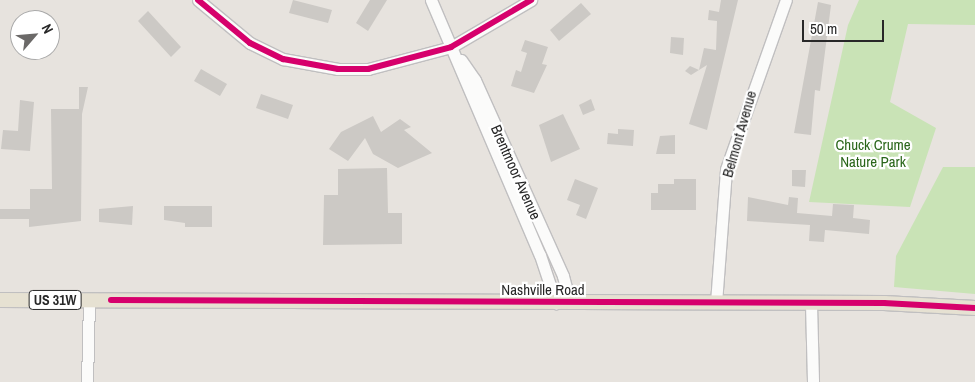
<!DOCTYPE html>
<style>
body{margin:0}
#map{position:relative;width:975px;height:382px;overflow:hidden;background:#e7e3de;font-family:"Archivo Narrow",sans-serif}
div>[style]{position:absolute}
.green>*{inset:0;background:#c9e3b6}
.building>*{inset:0;background:#ccc9c5}
.roads{filter:drop-shadow(1px 0 #c0bfc0) drop-shadow(-1px 0 #c0bfc0) drop-shadow(0 1px #c0bfc0) drop-shadow(0 -1px #c0bfc0)}
.minor>*{height:11px;margin:-5.5px;padding:0 5.5px;transform-origin:5.5px;border-radius:5.5px;background:#fbfbfa}
.major>*{height:14px;margin:-7px;padding:0 7px;transform-origin:7px;border-radius:7px;background:#e6e1d2}
.cycleway>*{height:6px;margin:-3px;padding:0 3px;transform-origin:3px;border-radius:3px;background:#d6006c}
span{translate:-50% -50%;white-space:nowrap;text-align:center;line-height:1.15;-webkit-text-stroke:4.5px #fff;paint-order:stroke}
.shield-label span{padding:1px 4px;background:#fff;border:1px solid;border-radius:4px;-webkit-text-stroke-width:0}
.shield-label{font-size:14px;color:#282828;font-weight:700}
.street-label{font-size:15px;color:#282828}
.park-label{font-size:15px;color:#296519}
.north{position:absolute;left:10px;top:10px;width:50px;height:50px;box-sizing:border-box;background:#fff;border:1px solid #a9a9a9;border-radius:50%;rotate:63deg;font-size:14px;font-weight:700;line-height:20px;text-align:center;color:#282828}
.north::after{content:'';display:block;margin:auto;width:18px;height:22px;background:#6b6968;clip-path:polygon(50% 0,100% 100%,50% 72%,0 100%)}
.scale{position:absolute;left:802px;top:20px;width:82px;height:22px;box-sizing:border-box;border:2px solid #282828;border-top:0;padding-left:6px;font-size:15px;line-height:18px;white-space:nowrap;color:#282828;-webkit-text-stroke:4px #fff;paint-order:stroke}
</style>
<div id="map">
<div class="green">
<i style="clip-path:polygon(859px 0,975px 0,975px 25px,908px 24px,890px 102px,936px 128px,910px 207px,809px 202px,848px 25px)"></i>
<i style="clip-path:polygon(943px 167px,975px 167px,975px 294px,894px 287px,896px 256px)"></i>
</div>
<div class="building">
<i style="clip-path:polygon(293px 0,332px 10px,328px 23px,289px 13px)"></i>
<i style="clip-path:polygon(370px 0,387px 0,368px 31px,356px 23px)"></i>
<i style="clip-path:polygon(721px 0,738px 0,707px 130px,689px 124px,707px 65px,691px 75px,685px 71px,690px 66px,699px 70px,704px 48px,716px 50px,717px 21px,708px 20px,709px 10px,719px 12px)"></i>
<i style="clip-path:polygon(818px 2px,831px 5px,820px 91px,815px 90px,811px 135px,794px 133px)"></i>
<i style="clip-path:polygon(581px 3px,591px 14px,559px 41px,550px 30px)"></i>
<i style="clip-path:polygon(148px 11px,181px 47px,171px 57px,138px 21px)"></i>
<i style="clip-path:polygon(671px 37px,684px 38px,683px 55px,670px 53px)"></i>
<i style="clip-path:polygon(525px 40px,548px 47px,542px 64px,547px 65px,534px 93px,511px 86px,516px 70px,521px 72px,527px 53px,521px 51px)"></i>
<i style="clip-path:polygon(201px 69px,227px 84px,220px 96px,194px 81px)"></i>
<i style="clip-path:polygon(79px 87px,88px 87px,82px 114px,81px 221px,29px 227px,29px 219px,0 219px,0 209px,30px 209px,30px 189px,52px 189px,51px 109px,79px 109px)"></i>
<i style="clip-path:polygon(261px 94px,293px 105px,288px 119px,256px 108px)"></i>
<i style="clip-path:polygon(591px 99px,595px 110px,583px 115px,579px 105px)"></i>
<i style="clip-path:polygon(20px 100px,34px 102px,30px 151px,1px 149px,3px 130px,18px 131px)"></i>
<i style="clip-path:polygon(563px 114px,580px 149px,551px 162px,539px 125px)"></i>
<i style="clip-path:polygon(373px 116px,381px 132px,400px 119px,411px 127px,404px 130px,432px 153px,398px 168px,373px 154px,365px 138px,348px 161px,329px 149px,341px 132px)"></i>
<i style="clip-path:polygon(618px 129px,634px 130px,633px 146px,607px 144px,608px 133px,618px 134px)"></i>
<i style="clip-path:polygon(675px 135px,675px 154px,656px 154px,660px 136px)"></i>
<i style="clip-path:polygon(387px 168px,388px 213px,402px 213px,402px 244px,323px 245px,324px 195px,338px 195px,338px 169px)"></i>
<i style="clip-path:polygon(792px 170px,806px 170px,805px 187px,792px 186px)"></i>
<i style="clip-path:polygon(575px 179px,598px 188px,586px 219px,576px 215px,580px 205px,567px 200px)"></i>
<i style="clip-path:polygon(674px 179px,696px 179px,696px 210px,651px 210px,651px 193px,658px 193px,658px 184px,674px 184px)"></i>
<i style="clip-path:polygon(748px 197px,788px 205px,789px 197px,798px 198px,797px 213px,832px 216px,833px 204px,854px 205px,853px 218px,870px 220px,869px 234px,825px 230px,824px 242px,809px 241px,810px 225px,747px 221px)"></i>
<i style="clip-path:polygon(133px 206px,132px 225px,99px 222px,99px 209px)"></i>
<i style="clip-path:polygon(164px 206px,212px 206px,212px 227px,185px 227px,185px 223px,164px 220px)"></i>
</div>
<div class="roads">
<div class="minor">
<i style="left:198px;top:0;width:67px;rotate:39.6deg"></i>
<i style="left:250px;top:43px;width:37px;rotate:26deg"></i>
<i style="left:283px;top:59px;width:56px;rotate:10.3deg"></i>
<i style="left:338px;top:69px;width:30px"></i>
<i style="left:368px;top:69px;width:86px;rotate:-14.8deg"></i>
<i style="left:451px;top:47px;width:93px;rotate:-30.4deg"></i>
<i style="left:431px;top:0;width:277px;rotate:66.9deg"></i>
<i style="left:540px;top:255px;width:51px;rotate:71.6deg"></i>
<i style="left:461px;top:60px;width:24px;rotate:55deg"></i>
<i style="left:475px;top:80px;width:215px;rotate:65.8deg"></i>
<i style="left:563px;top:276px;width:28px;rotate:75deg"></i>
<i style="left:716px;top:303px;width:134px;rotate:-85.7deg"></i>
<i style="left:726px;top:169px;width:179px;rotate:-70.5deg"></i>
<i style="left:811px;top:304px;width:78px;rotate:88.5deg"></i>
<i style="left:87px;top:382px;width:82px;rotate:-88.6deg"></i>
</div>
<div class="major">
<i style="left:0;top:300px;width:884px;rotate:0.19deg"></i>
<i style="left:884px;top:303px;width:91px;rotate:3.1deg"></i>
</div>
</div>
<div class="cycleway">
<i style="left:198px;top:0;width:67px;rotate:39.6deg"></i>
<i style="left:250px;top:43px;width:37px;rotate:26deg"></i>
<i style="left:283px;top:59px;width:56px;rotate:10.3deg"></i>
<i style="left:338px;top:69px;width:30px"></i>
<i style="left:368px;top:69px;width:86px;rotate:-14.8deg"></i>
<i style="left:451px;top:47px;width:93px;rotate:-30.4deg"></i>
<i style="left:111px;top:300px;width:773px;rotate:0.22deg"></i>
<i style="left:884px;top:303px;width:91px;rotate:3.1deg"></i>
</div>
<div class="shield-label">
<span style="left:55px;top:300px">US 31W</span>
</div>
<div class="street-label">
<span style="left:739px;top:134px;rotate:-74deg">Belmont Avenue</span>
<span style="left:516px;top:172px;rotate:66deg">Brentmoor Avenue</span>
<span style="left:543px;top:290px">Nashville Road</span>
</div>
<div class="park-label">
<span style="left:873px;top:153px">Chuck Crume<br>Nature Park</span>
</div>
<div class="north">N</div>
<div class="scale">50 m</div>
</div>
